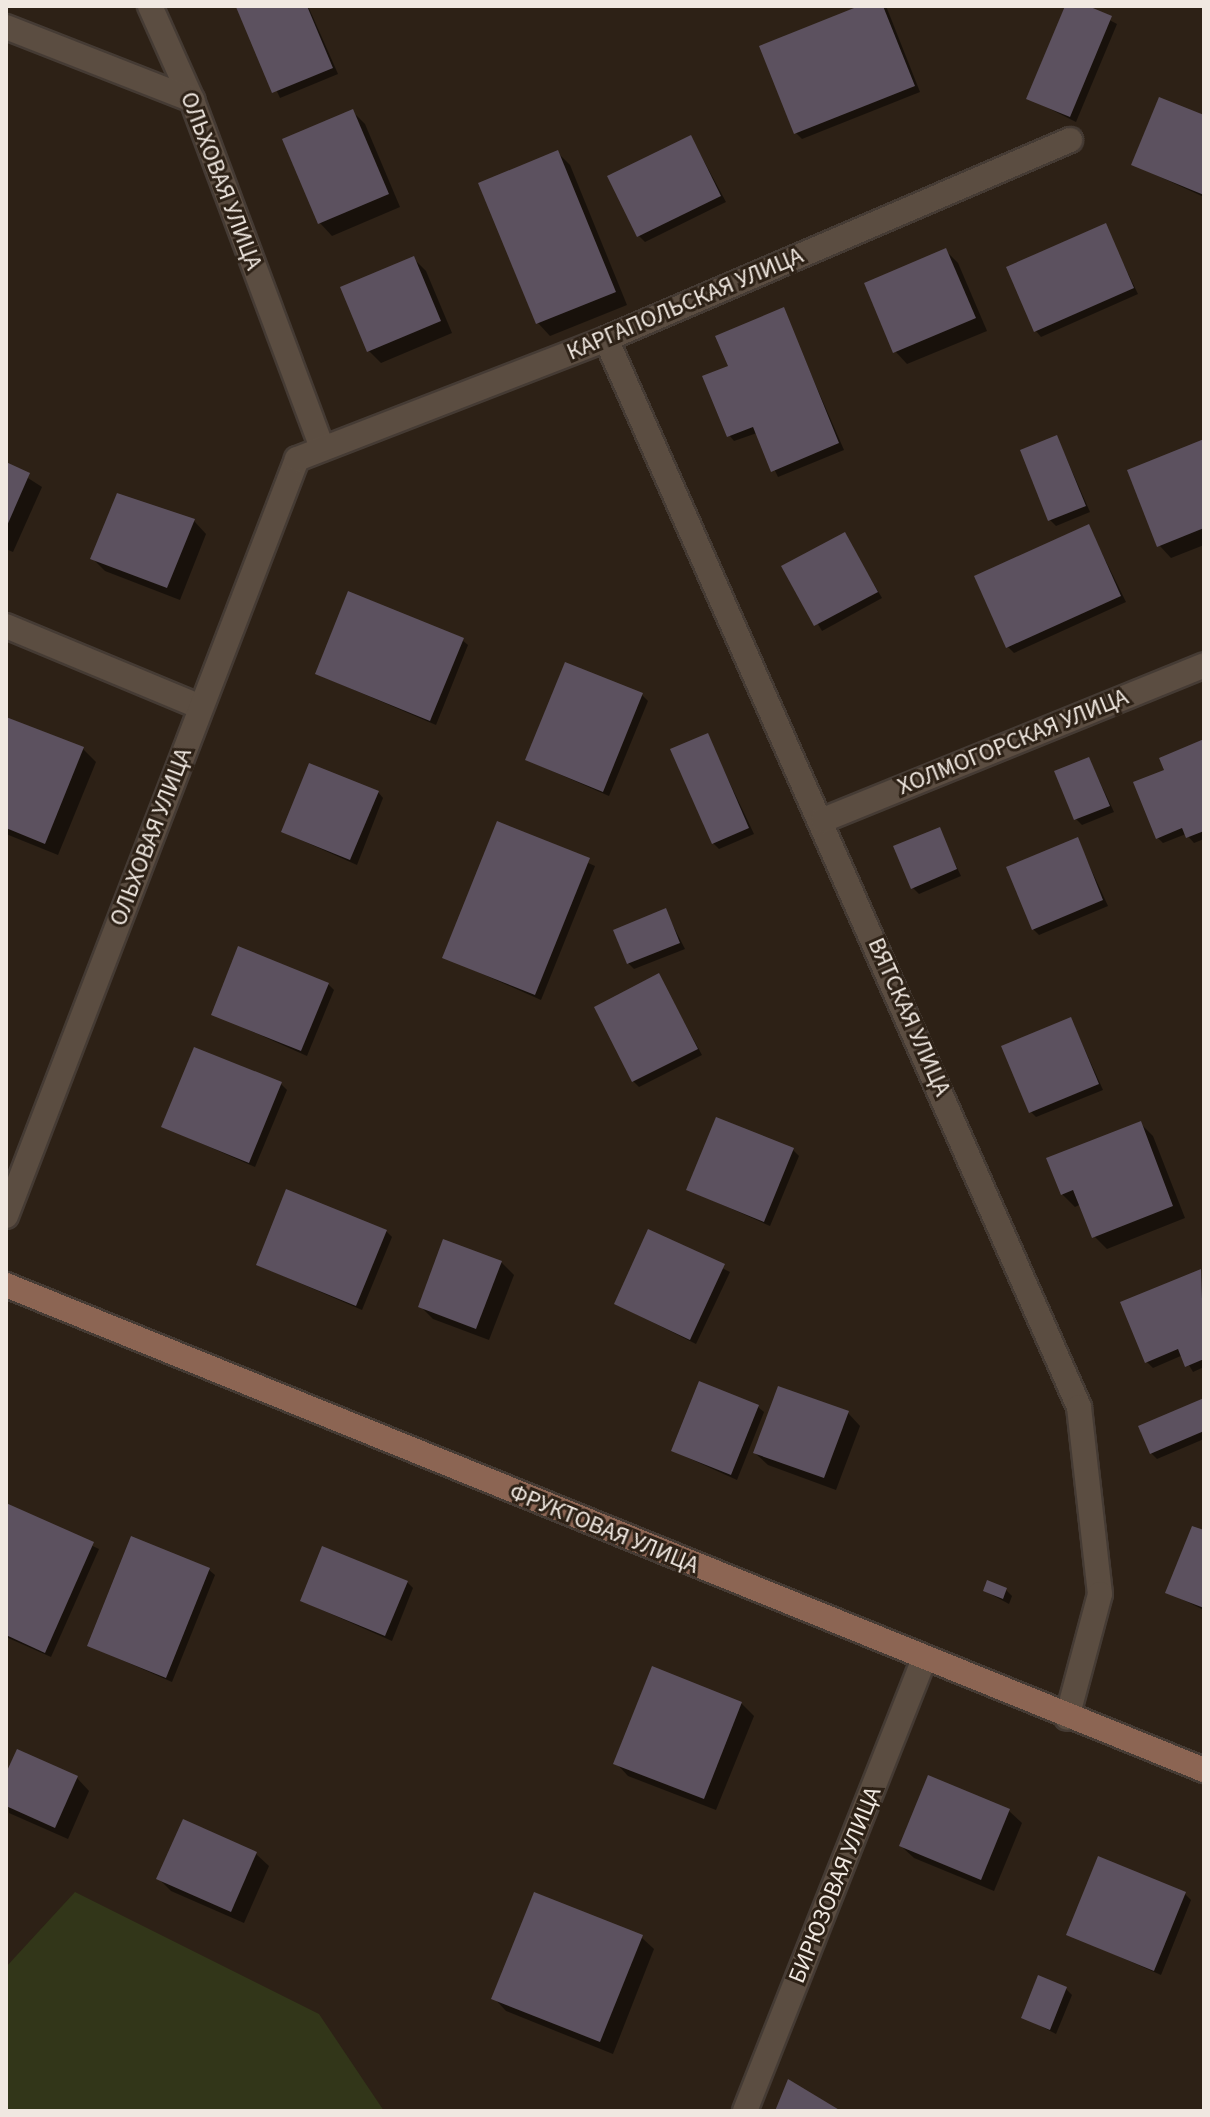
<!DOCTYPE html>
<meta charset="utf-8">
<style>
body{margin:0}
#map{position:relative;width:1210px;height:2117px;overflow:hidden;background:#2d2116;font-family:"Source Sans 3",sans-serif}
div>[style]{position:absolute}
.green>*{inset:0;background:#323619}
.shadow>*{inset:0;background:#0007}
.building>*{inset:0;background:#5c515f}
.roads{filter:drop-shadow(2px 0 #453b34) drop-shadow(-2px 0 #453b34) drop-shadow(0 2px #453b34) drop-shadow(0 -2px #453b34)}
.street>*{height:24px;margin:-12px;padding:0 12px;transform-origin:12px;border-radius:12px;background:#5b4d41}
.secondary>*{height:24px;margin:-12px;padding:0 12px;transform-origin:12px;border-radius:12px;background:#8c6553}
span{translate:-50% -50%;white-space:nowrap;text-align:center;line-height:1.15;-webkit-text-stroke:6px #2d2116;paint-order:stroke}
.street-label{font-size:24px;color:#f0e8e1}
.frame{position:absolute;inset:0;border:8px solid #f0e8e1;pointer-events:none}
</style>
<div id="map">
<div class="green">
<i style="clip-path:polygon(75px 1892px,319px 2014px,384px 2111px,6px 2111px,6px 1967px)"></i>
</div>
<div class="shadow">
<i style="clip-path:polygon(308px 6px,338px 74px,280px 98px,239px 8px)"></i>
<i style="clip-path:polygon(865px 6px,886px 6px,920px 92px,802px 139px,796px 133px)"></i>
<i style="clip-path:polygon(1067px 6px,1083px 6px,1117px 24px,1076px 122px,1028px 98px)"></i>
<i style="clip-path:polygon(352px 111px,365px 124px,400px 207px,332px 236px,320px 223px)"></i>
<i style="clip-path:polygon(1204px 118px,1204px 197px,1134px 165px)"></i>
<i style="clip-path:polygon(691px 137px,726px 202px,645px 242px,639px 236px)"></i>
<i style="clip-path:polygon(558px 153px,570px 165px,627px 305px,550px 336px,538px 323px,481px 184px)"></i>
<i style="clip-path:polygon(1105px 226px,1138px 294px,1041px 337px,1036px 331px)"></i>
<i style="clip-path:polygon(946px 251px,958px 263px,987px 331px,907px 364px,895px 351px)"></i>
<i style="clip-path:polygon(413px 258px,426px 271px,452px 333px,381px 363px,369px 351px)"></i>
<i style="clip-path:polygon(783px 310px,844px 450px,778px 477px,757px 433px,734px 441px,729px 435px,730px 367px)"></i>
<i style="clip-path:polygon(1057px 437px,1090px 512px,1056px 526px,1050px 520px)"></i>
<i style="clip-path:polygon(1204px 441px,1204px 545px,1171px 558px,1159px 545px)"></i>
<i style="clip-path:polygon(6px 464px,42px 487px,13px 552px,6px 549px)"></i>
<i style="clip-path:polygon(194px 521px,206px 534px,180px 600px,105px 571px,93px 559px)"></i>
<i style="clip-path:polygon(1089px 527px,1126px 602px,1014px 653px,1008px 647px)"></i>
<i style="clip-path:polygon(844px 534px,882px 598px,822px 631px,784px 567px)"></i>
<i style="clip-path:polygon(462px 640px,468px 645px,436px 725px,317px 674px)"></i>
<i style="clip-path:polygon(642px 695px,648px 701px,609px 796px,527px 760px)"></i>
<i style="clip-path:polygon(6px 719px,83px 749px,96px 762px,58px 855px,6px 834px)"></i>
<i style="clip-path:polygon(707px 735px,754px 834px,719px 849px,713px 843px)"></i>
<i style="clip-path:polygon(1204px 742px,1204px 839px,1194px 843px,1186px 834px,1163px 843px,1158px 838px,1166px 771px)"></i>
<i style="clip-path:polygon(1089px 759px,1114px 812px,1082px 825px,1076px 819px)"></i>
<i style="clip-path:polygon(378px 792px,383px 798px,357px 865px,283px 832px)"></i>
<i style="clip-path:polygon(498px 823px,595px 866px,541px 1000px,444px 957px)"></i>
<i style="clip-path:polygon(939px 830px,961px 876px,919px 894px,913px 888px)"></i>
<i style="clip-path:polygon(1077px 839px,1108px 906px,1039px 935px,1033px 929px)"></i>
<i style="clip-path:polygon(665px 910px,685px 949px,634px 969px,628px 963px)"></i>
<i style="clip-path:polygon(659px 976px,702px 1055px,639px 1087px,633px 1081px)"></i>
<i style="clip-path:polygon(328px 984px,334px 990px,307px 1056px,213px 1014px)"></i>
<i style="clip-path:polygon(1071px 1019px,1103px 1090px,1036px 1117px,1031px 1112px)"></i>
<i style="clip-path:polygon(281px 1084px,287px 1090px,255px 1167px,164px 1127px)"></i>
<i style="clip-path:polygon(1140px 1123px,1153px 1136px,1185px 1218px,1107px 1249px,1094px 1236px,1081px 1204px,1075px 1207px,1062px 1194px)"></i>
<i style="clip-path:polygon(793px 1150px,799px 1156px,770px 1226px,689px 1190px)"></i>
<i style="clip-path:polygon(386px 1231px,392px 1237px,362px 1310px,258px 1265px)"></i>
<i style="clip-path:polygon(649px 1232px,730px 1272px,696px 1344px,616px 1304px)"></i>
<i style="clip-path:polygon(501px 1262px,514px 1275px,489px 1340px,433px 1319px,420px 1306px)"></i>
<i style="clip-path:polygon(1201px 1271px,1204px 1367px,1193px 1372px,1183px 1355px,1153px 1368px,1147px 1362px)"></i>
<i style="clip-path:polygon(1204px 1400px,1204px 1439px,1157px 1459px,1151px 1453px)"></i>
<i style="clip-path:polygon(758px 1407px,764px 1412px,737px 1480px,673px 1451px)"></i>
<i style="clip-path:polygon(848px 1413px,860px 1426px,836px 1490px,768px 1465px,755px 1453px)"></i>
<i style="clip-path:polygon(6px 1505px,99px 1549px,51px 1657px,6px 1637px)"></i>
<i style="clip-path:polygon(1204px 1533px,1204px 1610px,1167px 1592px)"></i>
<i style="clip-path:polygon(209px 1570px,215px 1575px,172px 1682px,90px 1646px)"></i>
<i style="clip-path:polygon(407px 1582px,413px 1588px,392px 1641px,302px 1601px)"></i>
<i style="clip-path:polygon(1006px 1590px,1012px 1596px,1009px 1604px,985px 1591px)"></i>
<i style="clip-path:polygon(741px 1703px,754px 1716px,716px 1810px,628px 1776px,616px 1763px)"></i>
<i style="clip-path:polygon(6px 1778px,77px 1778px,89px 1791px,68px 1839px,9px 1813px)"></i>
<i style="clip-path:polygon(1009px 1811px,1022px 1823px,994px 1891px,914px 1858px,901px 1846px)"></i>
<i style="clip-path:polygon(256px 1854px,269px 1866px,244px 1923px,171px 1891px,159px 1879px)"></i>
<i style="clip-path:polygon(1185px 1894px,1191px 1900px,1161px 1975px,1068px 1934px)"></i>
<i style="clip-path:polygon(641px 1937px,654px 1949px,613px 2054px,506px 2011px,494px 1998px)"></i>
<i style="clip-path:polygon(1066px 1989px,1072px 1995px,1056px 2034px,1023px 2017px)"></i>
</div>
<div class="building">
<i style="clip-path:polygon(307px 6px,333px 68px,272px 93px,236px 7px)"></i>
<i style="clip-path:polygon(859px 6px,883px 6px,915px 86px,794px 134px,759px 46px)"></i>
<i style="clip-path:polygon(1065px 6px,1088px 6px,1112px 16px,1070px 117px,1026px 99px)"></i>
<i style="clip-path:polygon(1159px 97px,1204px 115px,1204px 195px,1131px 165px)"></i>
<i style="clip-path:polygon(353px 109px,389px 194px,318px 224px,282px 139px)"></i>
<i style="clip-path:polygon(691px 135px,721px 196px,637px 237px,607px 176px)"></i>
<i style="clip-path:polygon(558px 150px,616px 292px,536px 324px,478px 183px)"></i>
<i style="clip-path:polygon(1106px 223px,1134px 288px,1034px 332px,1006px 267px)"></i>
<i style="clip-path:polygon(946px 248px,976px 318px,893px 353px,864px 283px)"></i>
<i style="clip-path:polygon(414px 256px,441px 321px,367px 352px,340px 287px)"></i>
<i style="clip-path:polygon(784px 307px,839px 443px,771px 472px,753px 427px,727px 437px,702px 376px,728px 366px,715px 336px)"></i>
<i style="clip-path:polygon(1057px 435px,1086px 506px,1048px 521px,1020px 450px)"></i>
<i style="clip-path:polygon(1204px 439px,1204px 528px,1157px 547px,1127px 470px)"></i>
<i style="clip-path:polygon(6px 462px,30px 473px,6px 528px)"></i>
<i style="clip-path:polygon(117px 493px,195px 519px,167px 588px,90px 559px)"></i>
<i style="clip-path:polygon(1089px 524px,1121px 596px,1006px 648px,974px 576px)"></i>
<i style="clip-path:polygon(845px 532px,878px 592px,814px 626px,781px 566px)"></i>
<i style="clip-path:polygon(348px 591px,464px 638px,430px 721px,315px 674px)"></i>
<i style="clip-path:polygon(565px 662px,643px 693px,603px 792px,525px 760px)"></i>
<i style="clip-path:polygon(6px 717px,84px 747px,45px 844px,6px 828px)"></i>
<i style="clip-path:polygon(708px 733px,749px 828px,712px 844px,670px 749px)"></i>
<i style="clip-path:polygon(1204px 739px,1204px 831px,1186px 838px,1182px 828px,1156px 839px,1133px 782px,1164px 770px,1159px 758px)"></i>
<i style="clip-path:polygon(1089px 757px,1110px 806px,1074px 820px,1054px 771px)"></i>
<i style="clip-path:polygon(309px 763px,379px 791px,350px 860px,281px 832px)"></i>
<i style="clip-path:polygon(497px 821px,590px 858px,535px 995px,442px 958px)"></i>
<i style="clip-path:polygon(940px 827px,957px 869px,911px 889px,893px 846px)"></i>
<i style="clip-path:polygon(1078px 837px,1103px 900px,1032px 930px,1006px 867px)"></i>
<i style="clip-path:polygon(666px 908px,680px 943px,627px 964px,613px 930px)"></i>
<i style="clip-path:polygon(238px 946px,329px 983px,301px 1051px,211px 1015px)"></i>
<i style="clip-path:polygon(659px 973px,698px 1049px,632px 1082px,594px 1007px)"></i>
<i style="clip-path:polygon(1071px 1017px,1099px 1084px,1029px 1113px,1001px 1046px)"></i>
<i style="clip-path:polygon(194px 1047px,282px 1082px,249px 1163px,161px 1127px)"></i>
<i style="clip-path:polygon(716px 1117px,794px 1148px,764px 1222px,686px 1190px)"></i>
<i style="clip-path:polygon(1141px 1121px,1173px 1206px,1092px 1238px,1073px 1190px,1061px 1195px,1046px 1158px)"></i>
<i style="clip-path:polygon(286px 1189px,387px 1230px,356px 1306px,256px 1265px)"></i>
<i style="clip-path:polygon(648px 1229px,725px 1264px,690px 1340px,614px 1304px)"></i>
<i style="clip-path:polygon(443px 1239px,502px 1261px,476px 1329px,418px 1307px)"></i>
<i style="clip-path:polygon(1201px 1269px,1204px 1359px,1185px 1367px,1178px 1349px,1145px 1363px,1120px 1302px)"></i>
<i style="clip-path:polygon(699px 1381px,759px 1405px,731px 1475px,671px 1451px)"></i>
<i style="clip-path:polygon(778px 1386px,849px 1411px,824px 1478px,753px 1453px)"></i>
<i style="clip-path:polygon(1204px 1398px,1204px 1431px,1150px 1454px,1138px 1426px)"></i>
<i style="clip-path:polygon(6px 1503px,94px 1542px,45px 1653px,6px 1635px)"></i>
<i style="clip-path:polygon(1192px 1526px,1204px 1530px,1204px 1608px,1165px 1593px)"></i>
<i style="clip-path:polygon(131px 1536px,210px 1568px,166px 1678px,87px 1646px)"></i>
<i style="clip-path:polygon(322px 1546px,408px 1581px,385px 1636px,300px 1601px)"></i>
<i style="clip-path:polygon(987px 1580px,1007px 1588px,1003px 1599px,983px 1591px)"></i>
<i style="clip-path:polygon(652px 1666px,742px 1702px,704px 1799px,613px 1764px)"></i>
<i style="clip-path:polygon(17px 1749px,78px 1776px,55px 1828px,6px 1806px,6px 1773px)"></i>
<i style="clip-path:polygon(928px 1775px,1010px 1809px,981px 1880px,899px 1846px)"></i>
<i style="clip-path:polygon(183px 1819px,257px 1852px,231px 1912px,156px 1879px)"></i>
<i style="clip-path:polygon(1098px 1856px,1186px 1892px,1154px 1971px,1066px 1935px)"></i>
<i style="clip-path:polygon(534px 1892px,643px 1935px,600px 2042px,491px 1999px)"></i>
<i style="clip-path:polygon(1038px 1975px,1067px 1987px,1050px 2030px,1021px 2018px)"></i>
<i style="clip-path:polygon(788px 2079px,841px 2111px,775px 2111px)"></i>
</div>
<div class="roads">
<div class="street">
<i style="left:150px;top:6px;width:103px;rotate:65.9deg"></i>
<i style="left:192px;top:100px;width:371px;rotate:69.5deg"></i>
<i style="left:6px;top:27px;width:200px;rotate:21.4deg"></i>
<i style="left:606px;top:339px;width:1168px;rotate:66.11deg"></i>
<i style="left:1079px;top:1407px;width:188px;rotate:83.6deg"></i>
<i style="left:1100px;top:1594px;width:128px;rotate:104.9deg"></i>
<i style="left:6px;top:626px;width:211px;rotate:22.6deg"></i>
<i style="left:823px;top:820px;width:411px;rotate:-22.1deg"></i>
<i style="left:6px;top:1216px;width:811px;rotate:-68.97deg"></i>
<i style="left:297px;top:459px;width:331px;rotate:-21.2deg"></i>
<i style="left:606px;top:339px;width:505px;rotate:-23.21deg"></i>
<i style="left:745px;top:2111px;width:486px;rotate:-68.4deg"></i>
</div>
<div class="secondary">
<i style="left:6px;top:1285px;width:1292px;rotate:22.04deg"></i>
</div>
</div>
<div class="street-label">
<span style="left:221px;top:181px;rotate:69deg">ОЛЬХОВАЯ УЛИЦА</span>
<span style="left:685px;top:304px;rotate:-23deg">КАРГАПОЛЬСКАЯ УЛИЦА</span>
<span style="left:1013px;top:742px;rotate:-22deg">ХОЛМОГОРСКАЯ УЛИЦА</span>
<span style="left:151px;top:837px;rotate:-69deg">ОЛЬХОВАЯ УЛИЦА</span>
<span style="left:909px;top:1017px;rotate:66deg">ВЯТСКАЯ УЛИЦА</span>
<span style="left:604px;top:1529px;rotate:22deg">ФРУКТОВАЯ УЛИЦА</span>
<span style="left:835px;top:1885px;rotate:-68deg">БИРЮЗОВАЯ УЛИЦА</span>
</div>
<div class="frame"></div>
</div>
